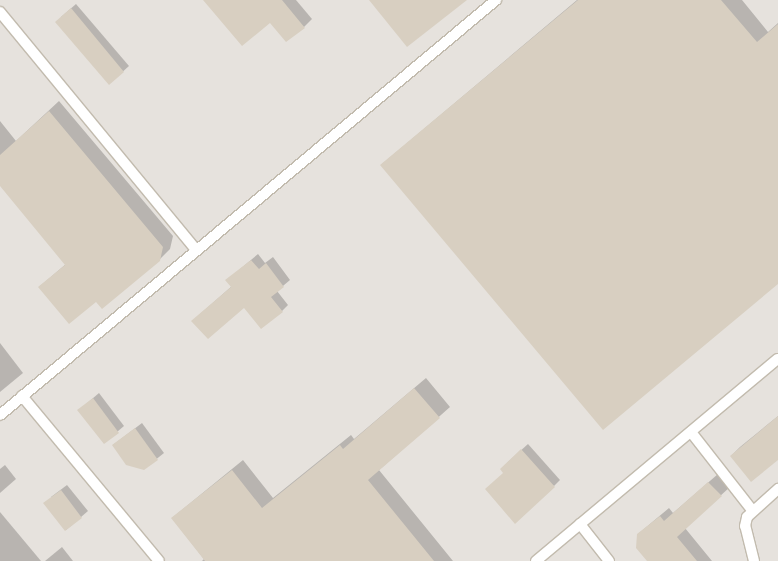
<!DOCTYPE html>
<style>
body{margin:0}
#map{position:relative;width:778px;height:561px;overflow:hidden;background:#f6f3ec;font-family:Rubik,sans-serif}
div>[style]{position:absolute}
.industrial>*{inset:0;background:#e6e2dd}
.shadow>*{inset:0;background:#0003}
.building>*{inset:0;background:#d8cfc1}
.roads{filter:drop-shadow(1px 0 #c2bbae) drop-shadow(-1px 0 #c2bbae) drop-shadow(0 1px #c2bbae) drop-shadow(0 -1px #c2bbae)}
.service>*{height:10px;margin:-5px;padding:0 5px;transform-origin:5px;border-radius:5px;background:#fff}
span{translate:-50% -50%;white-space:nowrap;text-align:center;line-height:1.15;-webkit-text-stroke:4px #fff;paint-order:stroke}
</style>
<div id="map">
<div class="industrial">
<i style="clip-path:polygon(0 0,778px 0,778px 561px,0 561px)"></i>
</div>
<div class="shadow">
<i style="clip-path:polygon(205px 0,296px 0,312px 19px,304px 27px,270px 21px)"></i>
<i style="clip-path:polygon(577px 0,742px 0,768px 32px,778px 23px,778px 282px,381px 165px)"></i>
<i style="clip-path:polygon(76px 4px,129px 66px,109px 84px,61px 17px)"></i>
<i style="clip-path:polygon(59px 101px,173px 236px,170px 249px,159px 260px,39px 287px,66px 264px,0 185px,0 121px,16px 141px)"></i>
<i style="clip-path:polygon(258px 254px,265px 263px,273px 257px,290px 280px,277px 291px,288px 305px,282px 311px,244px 306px,199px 315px,232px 286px,227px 280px)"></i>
<i style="clip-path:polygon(0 343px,23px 373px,0 392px)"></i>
<i style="clip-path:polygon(426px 378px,450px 407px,379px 470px,453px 561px,202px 561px,204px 559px,172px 518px,243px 460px,273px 498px,351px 435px,354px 439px)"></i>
<i style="clip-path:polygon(99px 393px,124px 426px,104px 443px,79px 410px)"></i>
<i style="clip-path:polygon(778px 416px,778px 459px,731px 456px,740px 447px)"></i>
<i style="clip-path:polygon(142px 423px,164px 453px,144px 469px,113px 445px)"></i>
<i style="clip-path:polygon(528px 444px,560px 480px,554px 486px,507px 463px)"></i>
<i style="clip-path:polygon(5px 465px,16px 479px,0 493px,0 469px)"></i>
<i style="clip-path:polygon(718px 474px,730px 487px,685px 528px,712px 561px,648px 561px,638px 534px,669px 508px,673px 513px)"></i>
<i style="clip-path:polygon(67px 485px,88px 511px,66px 530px,51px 497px)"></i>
<i style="clip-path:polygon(0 512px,41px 561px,0 561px)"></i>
<i style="clip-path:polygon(62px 547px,73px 561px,45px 561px)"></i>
</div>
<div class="building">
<i style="clip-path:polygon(203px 0,282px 0,305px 28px,286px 42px,270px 23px,242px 46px)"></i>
<i style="clip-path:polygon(369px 0,467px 0,407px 47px)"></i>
<i style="clip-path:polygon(578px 0,721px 0,757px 42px,778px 24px,778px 284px,603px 430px,380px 165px)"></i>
<i style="clip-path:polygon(71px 8px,124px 72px,109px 85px,55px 22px)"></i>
<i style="clip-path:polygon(49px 111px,163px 247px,160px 261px,102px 309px,96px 302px,69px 324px,38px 287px,65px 265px,0 186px,0 155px)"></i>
<i style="clip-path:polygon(251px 260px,259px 269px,266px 263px,284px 287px,271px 297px,283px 312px,261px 329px,244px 308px,208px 339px,191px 321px,231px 287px,225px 280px)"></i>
<i style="clip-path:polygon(414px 388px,440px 418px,368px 480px,434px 561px,205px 561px,171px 518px,232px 470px,262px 508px,340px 445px,343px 449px)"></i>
<i style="clip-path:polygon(93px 398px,119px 433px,104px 444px,77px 410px)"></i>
<i style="clip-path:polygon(778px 416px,778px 460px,751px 482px,730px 456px)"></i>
<i style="clip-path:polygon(135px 428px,158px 460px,144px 470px,126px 465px,112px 445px)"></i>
<i style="clip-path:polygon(521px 449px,555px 487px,515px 524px,485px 489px,503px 473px,500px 469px)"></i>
<i style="clip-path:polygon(708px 482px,722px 496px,677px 537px,697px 561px,647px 561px,636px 548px,637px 534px,660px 516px,664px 521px)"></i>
<i style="clip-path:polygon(61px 490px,82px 518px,65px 531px,43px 503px)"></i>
</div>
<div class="roads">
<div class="service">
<i style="left:0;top:12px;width:308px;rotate:50.5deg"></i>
<i style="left:22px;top:396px;width:214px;rotate:50.3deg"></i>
<i style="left:0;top:415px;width:647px;rotate:-39.92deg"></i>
<i style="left:691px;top:432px;width:99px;rotate:52deg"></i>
<i style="left:580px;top:524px;width:47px;rotate:51.9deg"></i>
<i style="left:536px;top:561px;width:315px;rotate:-39.9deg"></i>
<i style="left:754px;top:561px;width:36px;rotate:-104deg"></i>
<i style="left:745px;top:526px;width:9px;rotate:-77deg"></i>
<i style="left:747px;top:517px;width:42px;rotate:-42.1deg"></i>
</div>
</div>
</div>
